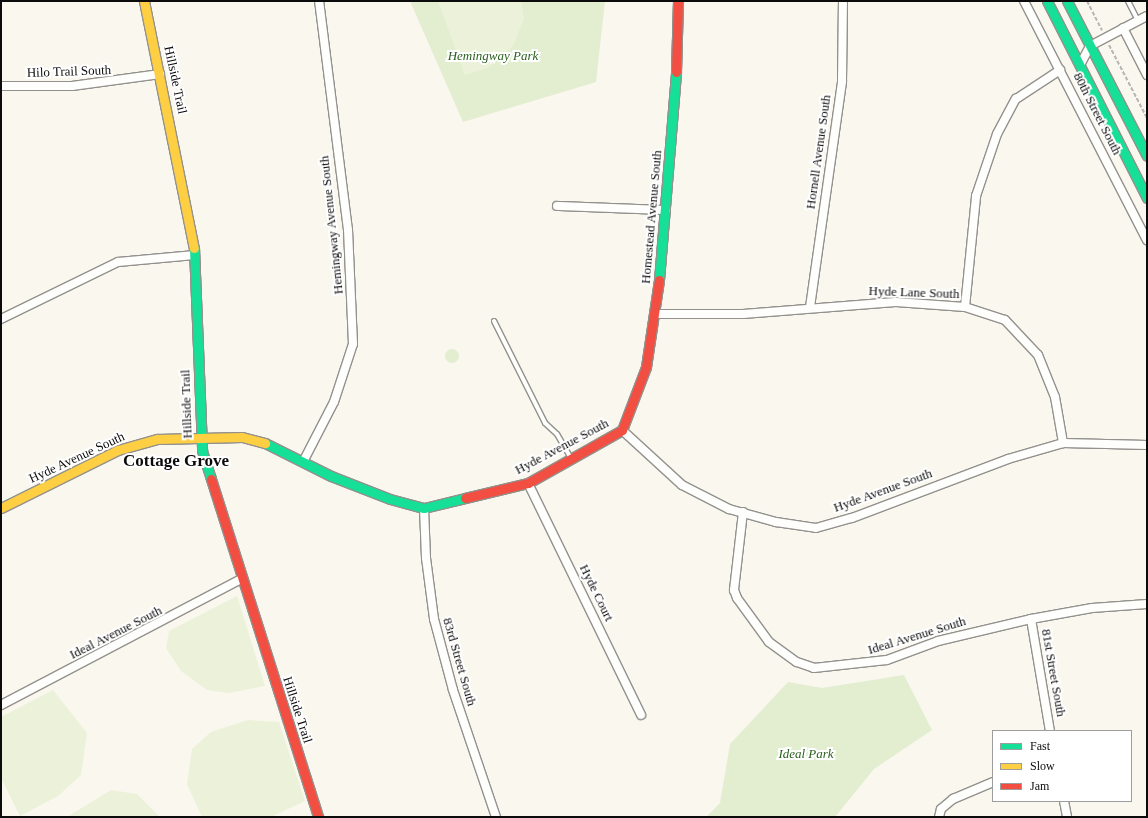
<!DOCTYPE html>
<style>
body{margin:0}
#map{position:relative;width:1148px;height:818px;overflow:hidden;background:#faf7ee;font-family:Georgia,serif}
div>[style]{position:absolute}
.green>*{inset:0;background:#e2eecf}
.round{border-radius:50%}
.pitch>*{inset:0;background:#ecf2d9}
.path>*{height:2px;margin-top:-1px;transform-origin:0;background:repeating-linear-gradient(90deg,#b7b6b5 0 4px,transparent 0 6px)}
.roads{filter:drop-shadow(1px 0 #93918d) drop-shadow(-1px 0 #93918d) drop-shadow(0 1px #93918d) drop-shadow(0 -1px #93918d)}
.lane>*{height:4px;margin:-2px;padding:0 2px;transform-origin:2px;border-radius:2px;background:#fefefc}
.street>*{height:8px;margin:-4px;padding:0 4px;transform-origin:4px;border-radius:4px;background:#fefefc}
.fast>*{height:9px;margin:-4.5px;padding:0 4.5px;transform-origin:4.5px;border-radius:4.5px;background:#16e098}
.slow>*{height:9px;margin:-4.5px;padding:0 4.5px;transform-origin:4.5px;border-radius:4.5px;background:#ffcf43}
.jam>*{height:9px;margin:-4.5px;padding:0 4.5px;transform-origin:4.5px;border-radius:4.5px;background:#f24e42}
span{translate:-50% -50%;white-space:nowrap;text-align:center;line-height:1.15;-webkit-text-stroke:4px #fff;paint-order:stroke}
.park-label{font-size:13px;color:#2b601f;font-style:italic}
.street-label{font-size:13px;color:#0b0b0b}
.district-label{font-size:17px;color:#0b0b0b;font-weight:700}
.frame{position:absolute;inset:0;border:2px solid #0b0b0b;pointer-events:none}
.legend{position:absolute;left:992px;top:730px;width:140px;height:72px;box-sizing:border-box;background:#fff;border:1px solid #9d9d9d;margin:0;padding:5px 7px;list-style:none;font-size:12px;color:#0b0b0b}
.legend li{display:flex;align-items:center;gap:8px;height:20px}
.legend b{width:20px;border:1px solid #9d9d9d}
</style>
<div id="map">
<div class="green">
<i style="clip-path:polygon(410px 1px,605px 1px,596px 82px,463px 122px)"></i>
<i class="round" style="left:445px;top:349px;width:14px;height:14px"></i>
<i style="clip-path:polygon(904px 675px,932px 730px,874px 769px,835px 817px,706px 817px,720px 803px,730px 744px,788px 682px,822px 688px)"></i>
</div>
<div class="pitch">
<i style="clip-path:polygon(438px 1px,521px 1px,524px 19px,513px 46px,488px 68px,465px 75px)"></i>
<i style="clip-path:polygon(237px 596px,265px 686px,229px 693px,207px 690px,181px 671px,166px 648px,169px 631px)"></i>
<i style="clip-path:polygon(53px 690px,87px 733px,81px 775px,58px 796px,20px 816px,1px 778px,1px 717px)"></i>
<i style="clip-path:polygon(248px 720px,279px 722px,305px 801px,271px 817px,202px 817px,187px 784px,192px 749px,211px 732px)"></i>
<i style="clip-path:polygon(111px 790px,137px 794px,160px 817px,67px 817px)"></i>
</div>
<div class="path">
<i style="left:1087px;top:1px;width:33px;rotate:63deg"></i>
<i style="left:1109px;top:45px;width:82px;rotate:62.5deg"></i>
</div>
<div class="roads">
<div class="lane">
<i style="left:1128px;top:1px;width:22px;rotate:63deg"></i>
<i style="left:494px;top:321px;width:114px;rotate:63.4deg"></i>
<i style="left:545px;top:423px;width:16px;rotate:43deg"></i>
<i style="left:557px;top:434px;width:28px;rotate:60deg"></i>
</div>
<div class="street">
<i style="left:1024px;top:1px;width:269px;rotate:62.8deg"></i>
<i style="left:1123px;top:28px;width:53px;rotate:62.9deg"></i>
<i style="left:1080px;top:65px;width:21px;rotate:-62deg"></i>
<i style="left:1090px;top:46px;width:64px;rotate:-27.8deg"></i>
<i style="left:1px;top:86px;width:71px"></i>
<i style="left:72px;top:86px;width:89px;rotate:-7.8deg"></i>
<i style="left:557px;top:206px;width:109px;rotate:2.1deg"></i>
<i style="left:810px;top:307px;width:228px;rotate:-81.9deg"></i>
<i style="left:842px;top:81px;width:80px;rotate:-89.3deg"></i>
<i style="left:965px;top:307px;width:112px;rotate:-84.3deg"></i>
<i style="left:976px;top:196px;width:65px;rotate:-71.3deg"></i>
<i style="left:997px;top:134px;width:40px;rotate:-62deg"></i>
<i style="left:1016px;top:99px;width:53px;rotate:-33.4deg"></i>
<i style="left:656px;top:314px;width:87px"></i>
<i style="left:743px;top:314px;width:153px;rotate:-4.5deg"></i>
<i style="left:896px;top:302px;width:69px;rotate:4.1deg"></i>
<i style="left:965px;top:307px;width:42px;rotate:18deg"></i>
<i style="left:1005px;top:320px;width:48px;rotate:46.7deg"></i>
<i style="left:1038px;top:355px;width:45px;rotate:68deg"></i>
<i style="left:1055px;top:397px;width:47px;rotate:80.1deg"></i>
<i style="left:1px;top:319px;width:130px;rotate:-26deg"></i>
<i style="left:118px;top:262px;width:77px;rotate:-5.2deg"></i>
<i style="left:622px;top:430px;width:81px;rotate:42.5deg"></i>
<i style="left:682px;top:485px;width:53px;rotate:27.1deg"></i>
<i style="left:729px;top:509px;width:49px;rotate:15.5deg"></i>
<i style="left:776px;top:522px;width:40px;rotate:8.5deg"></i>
<i style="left:816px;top:528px;width:37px;rotate:-16deg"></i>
<i style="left:852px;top:518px;width:167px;rotate:-20.7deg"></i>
<i style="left:1008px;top:459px;width:57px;rotate:-16.2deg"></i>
<i style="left:1063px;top:443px;width:84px;rotate:1.4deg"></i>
<i style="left:304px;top:460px;width:65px;rotate:-62.7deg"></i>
<i style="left:334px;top:402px;width:61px;rotate:-71.9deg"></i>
<i style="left:353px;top:344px;width:114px;rotate:-92.5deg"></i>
<i style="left:348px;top:230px;width:231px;rotate:-97.2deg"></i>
<i style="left:528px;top:483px;width:258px;rotate:64deg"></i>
<i style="left:424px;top:508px;width:50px;rotate:87.7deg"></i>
<i style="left:426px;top:558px;width:62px;rotate:82.5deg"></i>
<i style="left:434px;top:619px;width:73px;rotate:75deg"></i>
<i style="left:453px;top:690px;width:134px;rotate:71.3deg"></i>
<i style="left:743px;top:512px;width:79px;rotate:96.6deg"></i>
<i style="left:734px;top:590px;width:9px;rotate:69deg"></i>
<i style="left:737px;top:598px;width:54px;rotate:54deg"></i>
<i style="left:769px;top:642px;width:34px;rotate:36deg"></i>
<i style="left:797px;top:662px;width:18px;rotate:19deg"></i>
<i style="left:814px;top:668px;width:73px;rotate:-6.3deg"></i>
<i style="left:887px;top:660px;width:54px;rotate:-20.4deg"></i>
<i style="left:938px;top:641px;width:96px;rotate:-13.3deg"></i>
<i style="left:1031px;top:619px;width:62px;rotate:-10.2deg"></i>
<i style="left:1092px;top:608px;width:55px;rotate:-4.2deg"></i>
<i style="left:1031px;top:619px;width:114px;rotate:80.4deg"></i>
<i style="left:1px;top:705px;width:271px;rotate:-27.7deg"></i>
<i style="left:1064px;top:801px;width:16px;rotate:79deg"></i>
<i style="left:939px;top:817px;width:8px;rotate:-76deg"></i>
<i style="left:941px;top:809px;width:16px;rotate:-40deg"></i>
<i style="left:953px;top:799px;width:43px;rotate:-23deg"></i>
</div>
<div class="fast">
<i style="left:1047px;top:1px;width:221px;rotate:63.1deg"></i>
<i style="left:1067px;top:1px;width:174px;rotate:62.7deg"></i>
<i style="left:194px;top:248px;width:203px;rotate:87.7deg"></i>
<i style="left:202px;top:451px;width:29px;rotate:72deg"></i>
<i style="left:659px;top:280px;width:209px;rotate:-85.3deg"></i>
<i style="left:265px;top:443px;width:74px;rotate:26.6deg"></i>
<i style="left:331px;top:476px;width:63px;rotate:21.3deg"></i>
<i style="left:390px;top:499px;width:35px;rotate:15deg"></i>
<i style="left:424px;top:508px;width:42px;rotate:-13.7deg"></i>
</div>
<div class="slow">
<i style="left:144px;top:1px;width:252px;rotate:78.6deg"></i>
<i style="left:1px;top:508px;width:131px;rotate:-26.4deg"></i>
<i style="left:118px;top:450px;width:41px;rotate:-15.8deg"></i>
<i style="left:157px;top:439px;width:85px;rotate:-1.3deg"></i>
<i style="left:242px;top:437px;width:24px;rotate:15deg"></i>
</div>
<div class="jam">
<i style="left:676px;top:72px;width:71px;rotate:-88.4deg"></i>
<i style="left:211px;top:479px;width:355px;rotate:72.4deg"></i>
<i style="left:465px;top:498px;width:65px;rotate:-13.4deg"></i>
<i style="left:528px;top:483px;width:108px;rotate:-29.4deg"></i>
<i style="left:622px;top:430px;width:67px;rotate:-69.1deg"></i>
<i style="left:646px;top:367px;width:88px;rotate:-81.5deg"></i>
</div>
</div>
<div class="park-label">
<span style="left:493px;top:56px">Hemingway Park</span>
<span style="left:806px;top:754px">Ideal Park</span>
</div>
<div class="street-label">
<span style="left:69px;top:72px;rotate:-2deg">Hilo Trail South</span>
<span style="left:175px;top:80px;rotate:78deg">Hillside Trail</span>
<span style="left:1097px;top:114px;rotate:63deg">80th Street South</span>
<span style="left:819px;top:152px;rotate:-82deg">Hornell Avenue South</span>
<span style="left:652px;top:217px;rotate:-85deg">Homestead Avenue South</span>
<span style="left:332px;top:225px;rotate:-96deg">Hemingway Avenue South</span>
<span style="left:914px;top:293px;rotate:2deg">Hyde Lane South</span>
<span style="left:187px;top:404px;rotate:-92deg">Hillside Trail</span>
<span style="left:562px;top:447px;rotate:-28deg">Hyde Avenue South</span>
<span style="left:77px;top:458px;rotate:-25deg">Hyde Avenue South</span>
<span style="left:883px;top:491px;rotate:-20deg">Hyde Avenue South</span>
<span style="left:596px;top:593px;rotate:64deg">Hyde Court</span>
<span style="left:116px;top:633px;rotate:-27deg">Ideal Avenue South</span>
<span style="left:917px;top:636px;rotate:-17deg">Ideal Avenue South</span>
<span style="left:459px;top:662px;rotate:74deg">83rd Street South</span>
<span style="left:1053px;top:673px;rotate:80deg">81st Street South</span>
<span style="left:297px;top:710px;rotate:72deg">Hillside Trail</span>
</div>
<div class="district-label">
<span style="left:176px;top:461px">Cottage Grove</span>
</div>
<div class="frame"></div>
<ul class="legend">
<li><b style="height:5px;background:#16e098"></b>Fast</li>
<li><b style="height:5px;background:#ffcf43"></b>Slow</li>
<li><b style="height:5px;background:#f24e42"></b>Jam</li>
</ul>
</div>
